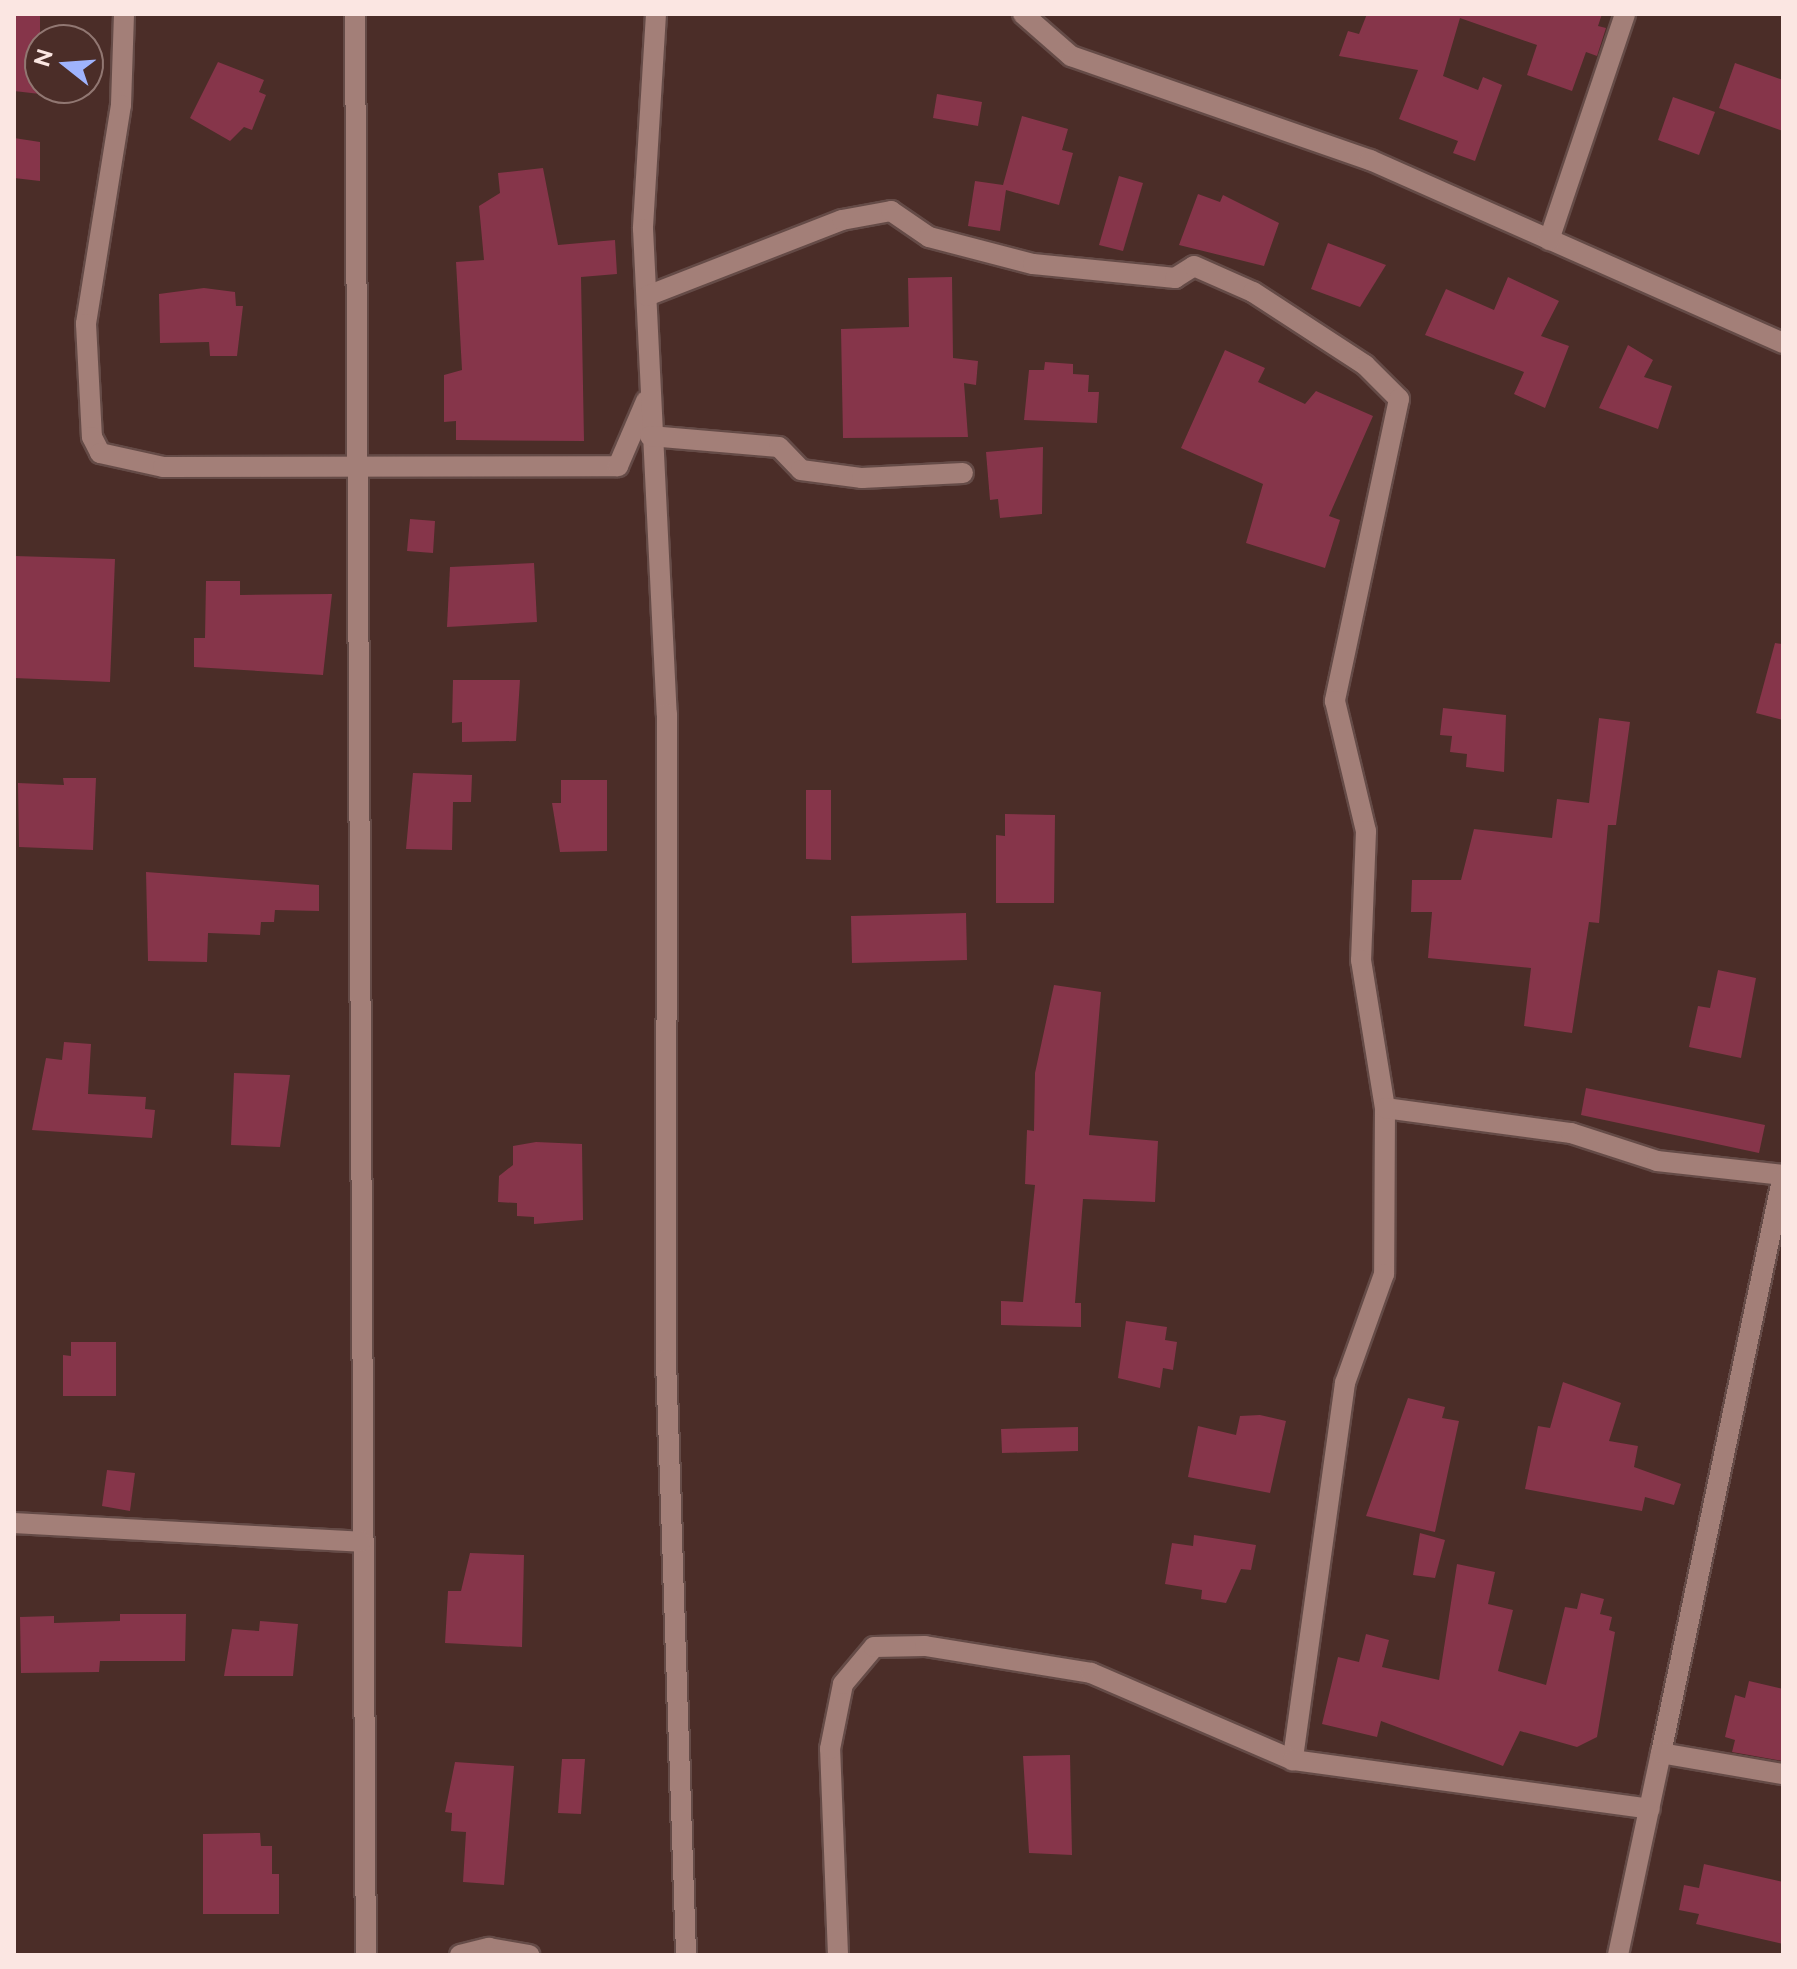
<!DOCTYPE html>
<style>
body{margin:0}
#map{position:relative;width:1797px;height:1969px;overflow:hidden;background:#4b2d28;font-family:Raleway,sans-serif}
div>[style]{position:absolute}
.building>*{inset:0;background:#86354a}
.roads{filter:drop-shadow(2px 0 #654b47) drop-shadow(-2px 0 #654b47) drop-shadow(0 2px #654b47) drop-shadow(0 -2px #654b47)}
.minor>*{height:20px;margin:-10px;padding:0 10px;transform-origin:10px;border-radius:10px;background:#a37f78}
span{translate:-50% -50%;white-space:nowrap;text-align:center;line-height:1.15;-webkit-text-stroke:7px #4b2d28;paint-order:stroke}
.frame{position:absolute;inset:0;border:16px solid #fbe6e2;pointer-events:none}
.north{position:absolute;left:24px;top:24px;width:80px;height:80px;box-sizing:border-box;background:#4b2d28;border:2px solid #917772;border-radius:50%;rotate:287deg;font-size:22px;font-weight:700;line-height:32px;text-align:center;color:#fbe6e2}
.north::after{content:'';display:block;margin:auto;width:28px;height:36px;background:#9fb3fd;clip-path:polygon(50% 0,100% 100%,50% 72%,0 100%)}
</style>
<div id="map">
<div class="building">
<i style="clip-path:polygon(14px 14px,40px 14px,40px 94px,14px 91px)"></i>
<i style="clip-path:polygon(1367px 14px,1602px 14px,1598px 26px,1606px 28px,1597px 56px,1586px 52px,1572px 91px,1527px 75px,1537px 45px,1460px 18px,1443px 76px,1478px 90px,1483px 77px,1502px 85px,1475px 161px,1453px 153px,1458px 141px,1399px 119px,1418px 70px,1339px 56px,1348px 31px,1359px 34px)"></i>
<i style="clip-path:polygon(218px 62px,264px 80px,259px 92px,266px 95px,252px 130px,244px 127px,230px 141px,190px 118px)"></i>
<i style="clip-path:polygon(1735px 63px,1783px 80px,1783px 131px,1719px 108px)"></i>
<i style="clip-path:polygon(937px 94px,982px 102px,978px 126px,933px 118px)"></i>
<i style="clip-path:polygon(1673px 97px,1715px 112px,1699px 155px,1658px 140px)"></i>
<i style="clip-path:polygon(1022px 116px,1068px 129px,1062px 150px,1073px 153px,1059px 205px,1006px 190px,1000px 231px,968px 226px,975px 181px,1003px 185px)"></i>
<i style="clip-path:polygon(14px 138px,40px 142px,40px 181px,14px 178px)"></i>
<i style="clip-path:polygon(543px 168px,558px 245px,615px 240px,617px 274px,581px 277px,584px 441px,456px 440px,456px 421px,444px 422px,444px 375px,462px 370px,456px 262px,484px 260px,479px 206px,500px 193px,498px 173px)"></i>
<i style="clip-path:polygon(1119px 176px,1143px 183px,1123px 251px,1099px 245px)"></i>
<i style="clip-path:polygon(1198px 194px,1220px 202px,1223px 195px,1279px 223px,1264px 266px,1179px 245px)"></i>
<i style="clip-path:polygon(1328px 243px,1386px 265px,1360px 307px,1311px 289px)"></i>
<i style="clip-path:polygon(952px 277px,953px 358px,978px 361px,976px 385px,964px 383px,968px 437px,843px 438px,841px 329px,909px 327px,908px 278px)"></i>
<i style="clip-path:polygon(1508px 277px,1559px 301px,1541px 336px,1569px 346px,1545px 408px,1514px 394px,1524px 372px,1425px 335px,1446px 289px,1494px 310px)"></i>
<i style="clip-path:polygon(204px 288px,235px 292px,236px 306px,243px 306px,237px 356px,210px 356px,209px 342px,160px 343px,159px 294px)"></i>
<i style="clip-path:polygon(1628px 345px,1653px 360px,1644px 377px,1672px 386px,1658px 429px,1599px 408px)"></i>
<i style="clip-path:polygon(1225px 350px,1265px 368px,1258px 382px,1305px 404px,1316px 391px,1373px 416px,1329px 516px,1340px 520px,1325px 568px,1246px 543px,1263px 484px,1181px 448px)"></i>
<i style="clip-path:polygon(1045px 362px,1073px 364px,1073px 374px,1089px 375px,1088px 392px,1099px 392px,1097px 423px,1024px 420px,1029px 370px,1044px 370px)"></i>
<i style="clip-path:polygon(1043px 447px,1042px 514px,1000px 518px,998px 499px,990px 500px,986px 452px)"></i>
<i style="clip-path:polygon(410px 519px,435px 521px,433px 553px,407px 551px)"></i>
<i style="clip-path:polygon(14px 556px,115px 559px,110px 682px,14px 678px)"></i>
<i style="clip-path:polygon(534px 563px,537px 622px,447px 627px,450px 567px)"></i>
<i style="clip-path:polygon(206px 581px,240px 581px,240px 595px,332px 594px,323px 675px,194px 667px,194px 638px,205px 638px)"></i>
<i style="clip-path:polygon(1775px 643px,1783px 644px,1783px 720px,1756px 713px)"></i>
<i style="clip-path:polygon(453px 680px,520px 680px,516px 741px,462px 742px,462px 722px,452px 723px)"></i>
<i style="clip-path:polygon(1443px 708px,1506px 715px,1504px 772px,1466px 767px,1467px 754px,1450px 752px,1452px 736px,1440px 735px)"></i>
<i style="clip-path:polygon(1599px 718px,1630px 722px,1616px 825px,1608px 825px,1599px 923px,1589px 922px,1572px 1033px,1524px 1026px,1531px 968px,1428px 958px,1432px 912px,1411px 912px,1412px 880px,1461px 880px,1474px 829px,1552px 838px,1557px 799px,1589px 803px)"></i>
<i style="clip-path:polygon(413px 773px,472px 775px,471px 802px,453px 802px,452px 850px,406px 849px)"></i>
<i style="clip-path:polygon(63px 778px,96px 778px,93px 850px,19px 847px,18px 783px,64px 785px)"></i>
<i style="clip-path:polygon(561px 780px,607px 780px,607px 851px,560px 852px,552px 803px,561px 803px)"></i>
<i style="clip-path:polygon(806px 790px,831px 790px,831px 860px,806px 859px)"></i>
<i style="clip-path:polygon(1005px 814px,1055px 815px,1054px 903px,996px 903px,996px 835px,1005px 836px)"></i>
<i style="clip-path:polygon(146px 872px,319px 885px,319px 911px,275px 910px,274px 922px,261px 922px,260px 935px,208px 933px,207px 962px,148px 961px)"></i>
<i style="clip-path:polygon(966px 913px,967px 960px,852px 963px,851px 916px)"></i>
<i style="clip-path:polygon(1718px 970px,1756px 978px,1741px 1058px,1689px 1047px,1698px 1006px,1710px 1008px)"></i>
<i style="clip-path:polygon(1054px 985px,1101px 992px,1089px 1135px,1158px 1141px,1155px 1202px,1083px 1199px,1075px 1303px,1081px 1303px,1081px 1327px,1001px 1325px,1001px 1301px,1023px 1302px,1035px 1185px,1025px 1184px,1027px 1130px,1034px 1131px,1035px 1073px)"></i>
<i style="clip-path:polygon(64px 1042px,91px 1044px,88px 1094px,146px 1097px,145px 1109px,155px 1110px,152px 1138px,32px 1130px,46px 1058px,62px 1060px)"></i>
<i style="clip-path:polygon(234px 1073px,290px 1075px,280px 1147px,231px 1145px)"></i>
<i style="clip-path:polygon(1586px 1088px,1765px 1125px,1759px 1153px,1581px 1115px)"></i>
<i style="clip-path:polygon(536px 1142px,582px 1144px,583px 1220px,534px 1224px,534px 1217px,517px 1216px,517px 1203px,498px 1202px,499px 1176px,513px 1165px,513px 1146px)"></i>
<i style="clip-path:polygon(1126px 1321px,1167px 1327px,1165px 1340px,1177px 1342px,1173px 1370px,1163px 1368px,1160px 1388px,1118px 1378px)"></i>
<i style="clip-path:polygon(71px 1342px,116px 1342px,116px 1396px,63px 1396px,63px 1355px,71px 1356px)"></i>
<i style="clip-path:polygon(1563px 1382px,1621px 1403px,1609px 1441px,1638px 1446px,1634px 1467px,1681px 1484px,1674px 1505px,1645px 1497px,1642px 1511px,1525px 1489px,1538px 1426px,1550px 1428px)"></i>
<i style="clip-path:polygon(1408px 1398px,1445px 1407px,1442px 1418px,1459px 1421px,1435px 1532px,1366px 1516px)"></i>
<i style="clip-path:polygon(1260px 1415px,1286px 1421px,1270px 1493px,1188px 1477px,1198px 1426px,1236px 1435px,1240px 1416px)"></i>
<i style="clip-path:polygon(1078px 1427px,1078px 1451px,1002px 1453px,1001px 1429px)"></i>
<i style="clip-path:polygon(107px 1470px,135px 1473px,130px 1511px,102px 1506px)"></i>
<i style="clip-path:polygon(1420px 1533px,1445px 1540px,1435px 1578px,1413px 1575px)"></i>
<i style="clip-path:polygon(1194px 1535px,1256px 1545px,1251px 1570px,1241px 1569px,1226px 1603px,1201px 1599px,1202px 1590px,1165px 1584px,1172px 1543px,1193px 1546px)"></i>
<i style="clip-path:polygon(470px 1553px,524px 1555px,522px 1647px,445px 1643px,448px 1591px,461px 1591px)"></i>
<i style="clip-path:polygon(1457px 1564px,1495px 1572px,1488px 1604px,1513px 1610px,1498px 1671px,1546px 1685px,1565px 1607px,1577px 1609px,1581px 1593px,1604px 1599px,1600px 1614px,1612px 1617px,1609px 1630px,1615px 1632px,1597px 1737px,1577px 1747px,1520px 1731px,1503px 1766px,1381px 1721px,1377px 1737px,1322px 1724px,1338px 1657px,1359px 1662px,1366px 1634px,1389px 1640px,1382px 1667px,1439px 1680px)"></i>
<i style="clip-path:polygon(120px 1614px,186px 1614px,185px 1661px,100px 1661px,99px 1672px,21px 1673px,20px 1617px,54px 1616px,54px 1623px,120px 1621px)"></i>
<i style="clip-path:polygon(260px 1621px,298px 1624px,293px 1676px,224px 1676px,232px 1629px,259px 1631px)"></i>
<i style="clip-path:polygon(1749px 1681px,1783px 1689px,1783px 1761px,1732px 1752px,1735px 1740px,1725px 1737px,1735px 1695px,1745px 1698px)"></i>
<i style="clip-path:polygon(1070px 1755px,1072px 1855px,1029px 1853px,1023px 1756px)"></i>
<i style="clip-path:polygon(562px 1759px,585px 1759px,581px 1814px,558px 1813px)"></i>
<i style="clip-path:polygon(455px 1762px,514px 1766px,504px 1885px,463px 1882px,466px 1832px,451px 1831px,452px 1813px,445px 1812px)"></i>
<i style="clip-path:polygon(260px 1833px,261px 1846px,272px 1846px,272px 1874px,279px 1874px,279px 1914px,203px 1914px,203px 1834px)"></i>
<i style="clip-path:polygon(1704px 1864px,1783px 1882px,1783px 1944px,1696px 1924px,1699px 1914px,1679px 1910px,1684px 1885px,1699px 1888px)"></i>
</div>
<div class="roads">
<div class="minor">
<i style="left:124px;top:14px;width:91px;rotate:91.9deg"></i>
<i style="left:121px;top:105px;width:222px;rotate:99.1deg"></i>
<i style="left:86px;top:324px;width:113px;rotate:87deg"></i>
<i style="left:92px;top:437px;width:18px;rotate:63deg"></i>
<i style="left:100px;top:453px;width:65px;rotate:12.5deg"></i>
<i style="left:163px;top:467px;width:455px;rotate:-0.1deg"></i>
<i style="left:618px;top:466px;width:71px;rotate:-66.7deg"></i>
<i style="left:355px;top:14px;width:1941px;rotate:89.68deg"></i>
<i style="left:656px;top:14px;width:215px;rotate:93.5deg"></i>
<i style="left:643px;top:229px;width:486px;rotate:87.2deg"></i>
<i style="left:667px;top:714px;width:646px;rotate:90.09deg"></i>
<i style="left:666px;top:1360px;width:595px;rotate:88.07deg"></i>
<i style="left:1023px;top:14px;width:64px;rotate:41.2deg"></i>
<i style="left:1071px;top:56px;width:317px;rotate:19.2deg"></i>
<i style="left:1370px;top:160px;width:452px;rotate:23.9deg"></i>
<i style="left:1549px;top:240px;width:238px;rotate:-71.4deg"></i>
<i style="left:647px;top:296px;width:209px;rotate:-21.3deg"></i>
<i style="left:842px;top:220px;width:50px;rotate:-10.4deg"></i>
<i style="left:891px;top:211px;width:46px;rotate:34.4deg"></i>
<i style="left:929px;top:237px;width:107px;rotate:14.6deg"></i>
<i style="left:1033px;top:264px;width:143px;rotate:5.6deg"></i>
<i style="left:1175px;top:278px;width:22px;rotate:-32deg"></i>
<i style="left:1194px;top:266px;width:64px;rotate:23.8deg"></i>
<i style="left:1253px;top:292px;width:134px;rotate:33.1deg"></i>
<i style="left:1365px;top:365px;width:48px;rotate:45deg"></i>
<i style="left:1399px;top:399px;width:309px;rotate:102deg"></i>
<i style="left:1335px;top:701px;width:134px;rotate:76.6deg"></i>
<i style="left:1366px;top:831px;width:129px;rotate:92.2deg"></i>
<i style="left:1361px;top:960px;width:150px;rotate:80.8deg"></i>
<i style="left:1385px;top:1108px;width:166px;rotate:90.3deg"></i>
<i style="left:1384px;top:1274px;width:116px;rotate:109.7deg"></i>
<i style="left:1345px;top:1383px;width:381px;rotate:97.9deg"></i>
<i style="left:650px;top:436px;width:129px;rotate:4.9deg"></i>
<i style="left:779px;top:447px;width:32px;rotate:46deg"></i>
<i style="left:801px;top:470px;width:62px;rotate:7.5deg"></i>
<i style="left:862px;top:478px;width:101px;rotate:-2.8deg"></i>
<i style="left:1385px;top:1108px;width:188px;rotate:7.7deg"></i>
<i style="left:1571px;top:1133px;width:90px;rotate:18deg"></i>
<i style="left:1657px;top:1161px;width:127px;rotate:6.3deg"></i>
<i style="left:14px;top:1523px;width:347px;rotate:3.1deg"></i>
<i style="left:1661px;top:1753px;width:591px;rotate:-78.08deg"></i>
<i style="left:460px;top:1955px;width:30px;rotate:-14deg"></i>
<i style="left:489px;top:1948px;width:41px;rotate:9.9deg"></i>
<i style="left:838px;top:1955px;width:206px;rotate:-92.2deg"></i>
<i style="left:830px;top:1749px;width:66px;rotate:-78.7deg"></i>
<i style="left:843px;top:1684px;width:48px;rotate:-50deg"></i>
<i style="left:874px;top:1647px;width:51px;rotate:-1.1deg"></i>
<i style="left:925px;top:1646px;width:168px;rotate:9.2deg"></i>
<i style="left:1091px;top:1673px;width:220px;rotate:23.3deg"></i>
<i style="left:1293px;top:1760px;width:360px;rotate:7.8deg"></i>
<i style="left:1618px;top:1955px;width:207px;rotate:-78deg"></i>
<i style="left:1661px;top:1753px;width:124px;rotate:9.8deg"></i>
</div>
</div>
<div class="frame"></div>
<div class="north">N</div>
</div>
